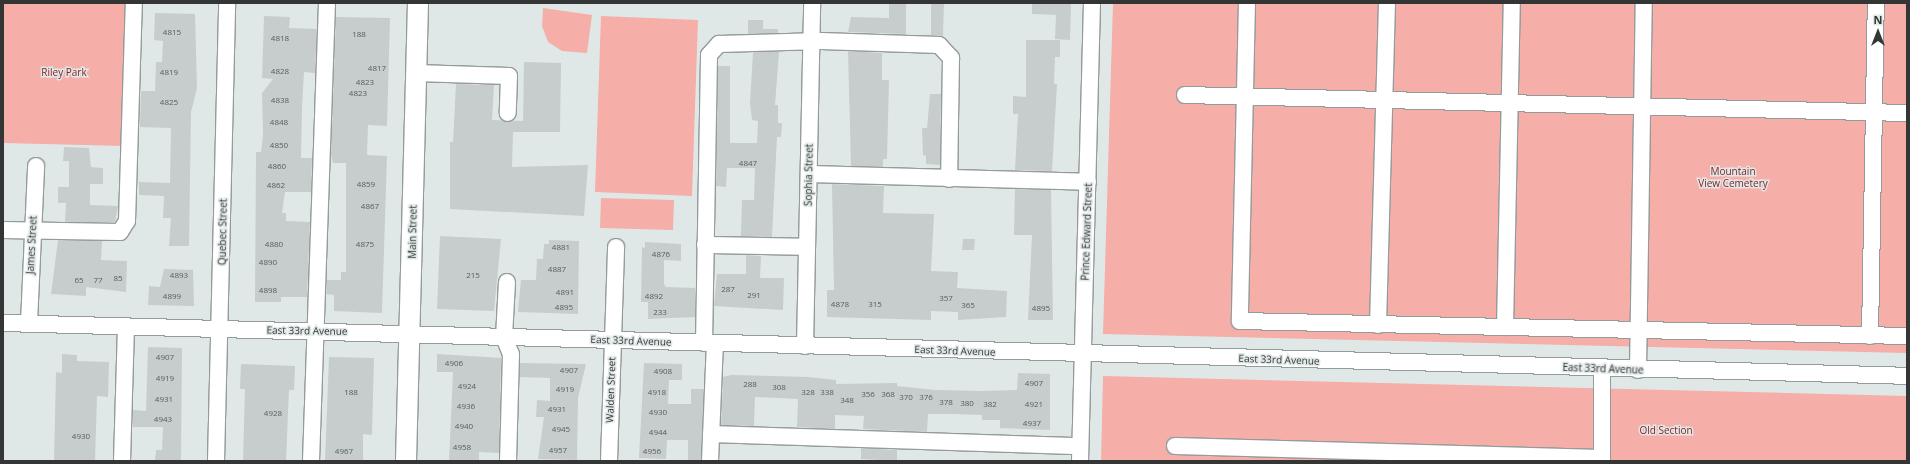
<!DOCTYPE html>
<style>
body{margin:0}
#map{position:relative;width:1910px;height:464px;overflow:hidden;background:#e0e8e7;font-family:"Open Sans",sans-serif}
div>[style]{position:absolute}
.green>*{inset:0;background:#f5aea8}
.building>*{inset:0;background:#c6cdcc}
.roads{filter:drop-shadow(1px 0 #949b9b) drop-shadow(-1px 0 #949b9b) drop-shadow(0 1px #949b9b) drop-shadow(0 -1px #949b9b)}
.minor>*{height:16px;margin:-8px;padding:0 8px;transform-origin:8px;border-radius:8px;background:#fff}
.major>*{height:20px;margin:-10px;padding:0 10px;transform-origin:10px;border-radius:10px;background:#fff}
span{translate:-50% -50%;white-space:nowrap;text-align:center;line-height:1.15;-webkit-text-stroke:3px #e0e8e7;paint-order:stroke}
.number-label{font-size:8px;color:#585c5b}
.number-label span{-webkit-text-stroke-width:0}
.park-label{font-size:10px;color:#811b1f}
.street-label{font-size:10px;color:#333635}
.frame{position:absolute;inset:0;border:4px solid #333635;pointer-events:none}
.north{position:absolute;left:1858px;top:12px;width:40px;height:40px;-webkit-text-stroke:3px #e0e8e7;paint-order:stroke;rotate:0deg;font-size:11px;font-weight:700;line-height:16px;text-align:center;color:#333635}
.north::after{content:'';display:block;margin:auto;width:14px;height:18px;background:#333635;clip-path:polygon(50% 0,100% 100%,50% 72%,0 100%)}
</style>
<div id="map">
<div class="green">
<i style="clip-path:polygon(3px 3px,127px 3px,123px 146px,3px 143px)"></i>
<i style="clip-path:polygon(1113px 3px,1907px 3px,1907px 353px,1103px 334px)"></i>
<i style="clip-path:polygon(543px 8px,592px 15px,587px 53px,562px 51px,548px 42px,542px 26px)"></i>
<i style="clip-path:polygon(601px 16px,698px 20px,692px 196px,595px 192px)"></i>
<i style="clip-path:polygon(601px 198px,674px 200px,673px 230px,600px 228px)"></i>
<i style="clip-path:polygon(1103px 376px,1907px 396px,1907px 461px,1101px 461px)"></i>
</div>
<div class="building">
<i style="clip-path:polygon(889px 3px,906px 3px,906px 34px,848px 32px,851px 17px,889px 18px)"></i>
<i style="clip-path:polygon(931px 3px,944px 3px,943px 36px,931px 35px)"></i>
<i style="clip-path:polygon(1032px 3px,1071px 3px,1070px 40px,1055px 39px,1056px 15px,1032px 14px)"></i>
<i style="clip-path:polygon(155px 13px,195px 14px,197px 88px,191px 112px,189px 246px,169px 246px,171px 218px,163px 218px,164px 196px,139px 195px,139px 182px,170px 183px,171px 128px,140px 127px,141px 91px,155px 91px,156px 62px,162px 62px,163px 41px,154px 40px)"></i>
<i style="clip-path:polygon(264px 16px,290px 17px,289px 28px,317px 29px,315px 73px,304px 72px,302px 108px,301px 158px,312px 158px,311px 192px,285px 192px,282px 213px,286px 213px,286px 221px,310px 222px,307px 297px,281px 297px,281px 302px,255px 302px,256px 152px,261px 152px,263px 136px,262px 93px,273px 79px,262px 78px)"></i>
<i style="clip-path:polygon(336px 17px,390px 18px,387px 126px,368px 125px,367px 155px,387px 156px,382px 313px,334px 311px,334px 295px,326px 294px,327px 280px,341px 280px,341px 272px,346px 272px,346px 163px,333px 163px,331px 154px)"></i>
<i style="clip-path:polygon(748px 20px,763px 20px,763px 29px,778px 29px,778px 33px,748px 34px)"></i>
<i style="clip-path:polygon(1026px 40px,1060px 40px,1060px 57px,1055px 57px,1054px 84px,1057px 84px,1052px 171px,1015px 170px,1018px 114px,1013px 114px,1013px 96px,1026px 97px)"></i>
<i style="clip-path:polygon(848px 51px,882px 53px,882px 80px,889px 80px,887px 159px,883px 159px,883px 167px,851px 166px)"></i>
<i style="clip-path:polygon(753px 52px,779px 52px,775px 105px,778px 105px,778px 123px,782px 123px,781px 137px,777px 137px,772px 237px,741px 236px,742px 200px,754px 200px,755px 168px,727px 168px,726px 187px,716px 186px,718px 66px,730px 66px,730px 143px,757px 143px,758px 121px,752px 120px,750px 103px)"></i>
<i style="clip-path:polygon(524px 62px,561px 63px,560px 132px,513px 132px,512px 167px,588px 165px,584px 216px,450px 209px,450px 142px,453px 142px,456px 84px,494px 85px,492px 120px,523px 121px)"></i>
<i style="clip-path:polygon(930px 94px,941px 94px,940px 165px,926px 164px,926px 156px,923px 155px,922px 128px,927px 128px)"></i>
<i style="clip-path:polygon(64px 147px,89px 148px,91px 167px,103px 168px,103px 184px,90px 184px,90px 205px,118px 206px,115px 222px,65px 222px,66px 203px,58px 203px,58px 187px,69px 187px,69px 161px,63px 161px)"></i>
<i style="clip-path:polygon(832px 184px,884px 186px,883px 213px,934px 214px,931px 271px,958px 272px,957px 288px,1007px 291px,1006px 317px,958px 320px,958px 312px,931px 311px,931px 320px,827px 317px,827px 290px,834px 290px)"></i>
<i style="clip-path:polygon(1015px 189px,1051px 190px,1053px 320px,1028px 320px,1032px 235px,1014px 235px)"></i>
<i style="clip-path:polygon(440px 236px,501px 239px,494px 311px,437px 309px)"></i>
<i style="clip-path:polygon(963px 239px,975px 239px,974px 250px,962px 250px)"></i>
<i style="clip-path:polygon(58px 240px,102px 241px,101px 260px,127px 261px,126px 292px,86px 287px,86px 296px,51px 294px)"></i>
<i style="clip-path:polygon(549px 240px,579px 241px,578px 314px,518px 312px,521px 280px,536px 280px,537px 259px,543px 259px,544px 244px,549px 244px)"></i>
<i style="clip-path:polygon(645px 242px,681px 244px,681px 261px,664px 260px,664px 284px,666px 287px,695px 288px,695px 317px,648px 319px,648px 302px,641px 302px,642px 247px,645px 248px)"></i>
<i style="clip-path:polygon(746px 255px,761px 256px,760px 278px,784px 278px,783px 310px,714px 306px,717px 274px,746px 274px)"></i>
<i style="clip-path:polygon(164px 269px,193px 270px,194px 306px,148px 305px,149px 286px,160px 287px)"></i>
<i style="clip-path:polygon(148px 347px,182px 348px,181px 461px,155px 461px,156px 450px,162px 450px,163px 427px,133px 427px,133px 410px,146px 411px)"></i>
<i style="clip-path:polygon(62px 354px,77px 355px,77px 361px,109px 362px,108px 397px,97px 396px,95px 461px,54px 461px,56px 372px,62px 373px)"></i>
<i style="clip-path:polygon(437px 354px,501px 358px,499px 453px,479px 452px,479px 461px,449px 461px,453px 372px,437px 372px)"></i>
<i style="clip-path:polygon(329px 357px,374px 358px,372px 435px,363px 434px,363px 461px,325px 461px)"></i>
<i style="clip-path:polygon(520px 363px,586px 364px,578px 398px,577px 460px,538px 459px,544px 417px,536px 417px,537px 400px,550px 401px,550px 378px,520px 377px)"></i>
<i style="clip-path:polygon(644px 363px,682px 364px,682px 380px,669px 380px,668px 404px,691px 404px,691px 389px,704px 389px,701px 461px,688px 461px,688px 440px,667px 440px,666px 459px,639px 458px)"></i>
<i style="clip-path:polygon(241px 364px,295px 366px,294px 390px,289px 390px,286px 461px,243px 461px,245px 389px,240px 389px)"></i>
<i style="clip-path:polygon(1018px 373px,1050px 374px,1050px 430px,1000px 428px,1000px 420px,982px 420px,982px 415px,954px 414px,928px 414px,927px 432px,863px 429px,864px 416px,835px 415px,835px 429px,797px 427px,798px 399px,755px 397px,754px 426px,721px 425px,723px 377px,731px 375px,808px 377px,836px 380px,836px 384px,897px 383px,897px 386px,935px 390px,983px 391px,1017px 390px)"></i>
<i style="clip-path:polygon(861px 448px,897px 450px,897px 461px,861px 459px)"></i>
</div>
<div class="roads">
<div class="minor">
<i style="left:1247px;top:3px;width:318px;rotate:91.3deg"></i>
<i style="left:1240px;top:321px;width:667px;rotate:1.29deg"></i>
<i style="left:416px;top:73px;width:93px;rotate:1.8deg"></i>
<i style="left:509px;top:76px;width:37px;rotate:92deg"></i>
<i style="left:1185px;top:95px;width:722px;rotate:1.43deg"></i>
<i style="left:809px;top:174px;width:279px;rotate:1.6deg"></i>
<i style="left:3px;top:230px;width:117px;rotate:1deg"></i>
<i style="left:120px;top:232px;width:13px;rotate:-58deg"></i>
<i style="left:127px;top:221px;width:218px;rotate:-88.2deg"></i>
<i style="left:705px;top:245px;width:102px;rotate:1.1deg"></i>
<i style="left:507px;top:282px;width:55px;rotate:93.1deg"></i>
<i style="left:504px;top:337px;width:18px;rotate:68deg"></i>
<i style="left:511px;top:354px;width:107px;rotate:91.6deg"></i>
<i style="left:3px;top:323px;width:1905px;rotate:1.59deg"></i>
<i style="left:29px;top:323px;width:157px;rotate:-87.4deg"></i>
<i style="left:1378px;top:325px;width:322px;rotate:-88.4deg"></i>
<i style="left:1505px;top:327px;width:324px;rotate:-88.8deg"></i>
<i style="left:1870px;top:336px;width:333px;rotate:-89deg"></i>
<i style="left:704px;top:343px;width:288px;rotate:-89deg"></i>
<i style="left:709px;top:55px;width:15px;rotate:-48deg"></i>
<i style="left:719px;top:44px;width:102px;rotate:-1.7deg"></i>
<i style="left:821px;top:41px;width:118px;rotate:1.9deg"></i>
<i style="left:939px;top:45px;width:18px;rotate:47deg"></i>
<i style="left:951px;top:58px;width:121px;rotate:90.9deg"></i>
<i style="left:805px;top:346px;width:343px;rotate:-88.8deg"></i>
<i style="left:1638px;top:370px;width:367px;rotate:-89.1deg"></i>
<i style="left:711px;top:434px;width:369px;rotate:1.9deg"></i>
<i style="left:1175px;top:446px;width:427px;rotate:1.6deg"></i>
<i style="left:122px;top:461px;width:135px;rotate:-88.3deg"></i>
<i style="left:216px;top:461px;width:458px;rotate:-88.6deg"></i>
<i style="left:311px;top:461px;width:458px;rotate:-88deg"></i>
<i style="left:609px;top:461px;width:214px;rotate:-88.1deg"></i>
<i style="left:710px;top:461px;width:118px;rotate:-87.6deg"></i>
<i style="left:1080px;top:461px;width:458px;rotate:-88.5deg"></i>
<i style="left:1602px;top:461px;width:91px;rotate:-90deg"></i>
</div>
<div class="major">
<i style="left:406px;top:461px;width:458px;rotate:-88.5deg"></i>
</div>
</div>
<div class="number-label">
<span style="left:172px;top:32px">4815</span>
<span style="left:359px;top:34px">188</span>
<span style="left:280px;top:38px">4818</span>
<span style="left:377px;top:68px">4817</span>
<span style="left:280px;top:71px">4828</span>
<span style="left:169px;top:72px">4819</span>
<span style="left:365px;top:82px">4823</span>
<span style="left:358px;top:93px">4823</span>
<span style="left:280px;top:100px">4838</span>
<span style="left:169px;top:102px">4825</span>
<span style="left:279px;top:122px">4848</span>
<span style="left:279px;top:145px">4850</span>
<span style="left:748px;top:163px">4847</span>
<span style="left:277px;top:166px">4860</span>
<span style="left:366px;top:184px">4859</span>
<span style="left:276px;top:185px">4862</span>
<span style="left:370px;top:206px">4867</span>
<span style="left:274px;top:244px">4880</span>
<span style="left:365px;top:244px">4875</span>
<span style="left:561px;top:247px">4881</span>
<span style="left:661px;top:254px">4876</span>
<span style="left:268px;top:262px">4890</span>
<span style="left:557px;top:269px">4887</span>
<span style="left:179px;top:275px">4893</span>
<span style="left:473px;top:275px">215</span>
<span style="left:118px;top:278px">85</span>
<span style="left:79px;top:280px">65</span>
<span style="left:98px;top:280px">77</span>
<span style="left:728px;top:289px">287</span>
<span style="left:268px;top:290px">4898</span>
<span style="left:565px;top:292px">4891</span>
<span style="left:754px;top:295px">291</span>
<span style="left:172px;top:296px">4899</span>
<span style="left:654px;top:296px">4892</span>
<span style="left:946px;top:298px">357</span>
<span style="left:840px;top:304px">4878</span>
<span style="left:875px;top:304px">315</span>
<span style="left:968px;top:305px">365</span>
<span style="left:564px;top:307px">4895</span>
<span style="left:1041px;top:308px">4895</span>
<span style="left:660px;top:312px">233</span>
<span style="left:165px;top:357px">4907</span>
<span style="left:454px;top:363px">4906</span>
<span style="left:569px;top:370px">4907</span>
<span style="left:663px;top:371px">4908</span>
<span style="left:165px;top:378px">4919</span>
<span style="left:1034px;top:383px">4907</span>
<span style="left:750px;top:384px">288</span>
<span style="left:467px;top:386px">4924</span>
<span style="left:779px;top:387px">308</span>
<span style="left:565px;top:389px">4919</span>
<span style="left:351px;top:392px">188</span>
<span style="left:657px;top:392px">4918</span>
<span style="left:808px;top:392px">328</span>
<span style="left:827px;top:392px">338</span>
<span style="left:868px;top:394px">356</span>
<span style="left:888px;top:394px">368</span>
<span style="left:906px;top:397px">370</span>
<span style="left:926px;top:397px">376</span>
<span style="left:164px;top:399px">4931</span>
<span style="left:847px;top:400px">348</span>
<span style="left:946px;top:402px">378</span>
<span style="left:967px;top:403px">380</span>
<span style="left:990px;top:404px">382</span>
<span style="left:1034px;top:404px">4921</span>
<span style="left:466px;top:406px">4936</span>
<span style="left:557px;top:409px">4931</span>
<span style="left:658px;top:412px">4930</span>
<span style="left:273px;top:413px">4928</span>
<span style="left:163px;top:419px">4943</span>
<span style="left:1032px;top:423px">4937</span>
<span style="left:464px;top:426px">4940</span>
<span style="left:561px;top:429px">4945</span>
<span style="left:658px;top:432px">4944</span>
<span style="left:81px;top:436px">4930</span>
<span style="left:462px;top:447px">4958</span>
<span style="left:558px;top:450px">4957</span>
<span style="left:344px;top:451px">4967</span>
<span style="left:652px;top:451px">4956</span>
</div>
<div class="park-label">
<span style="left:64px;top:73px">Riley Park</span>
<span style="left:1733px;top:177px">Mountain<br>View Cemetery</span>
<span style="left:1666px;top:431px">Old Section</span>
</div>
<div class="street-label">
<span style="left:809px;top:175px;rotate:-89deg">Sophia Street</span>
<span style="left:223px;top:232px;rotate:-89deg">Quebec Street</span>
<span style="left:413px;top:232px;rotate:-89deg">Main Street</span>
<span style="left:1087px;top:232px;rotate:-88deg">Prince Edward Street</span>
<span style="left:32px;top:245px;rotate:-87deg">James Street</span>
<span style="left:307px;top:331px;rotate:1deg">East 33rd Avenue</span>
<span style="left:631px;top:341px;rotate:2deg">East 33rd Avenue</span>
<span style="left:955px;top:351px;rotate:2deg">East 33rd Avenue</span>
<span style="left:1279px;top:360px;rotate:2deg">East 33rd Avenue</span>
<span style="left:1603px;top:369px;rotate:2deg">East 33rd Avenue</span>
<span style="left:611px;top:390px;rotate:-88deg">Walden Street</span>
</div>
<div class="frame"></div>
<div class="north">N</div>
</div>
